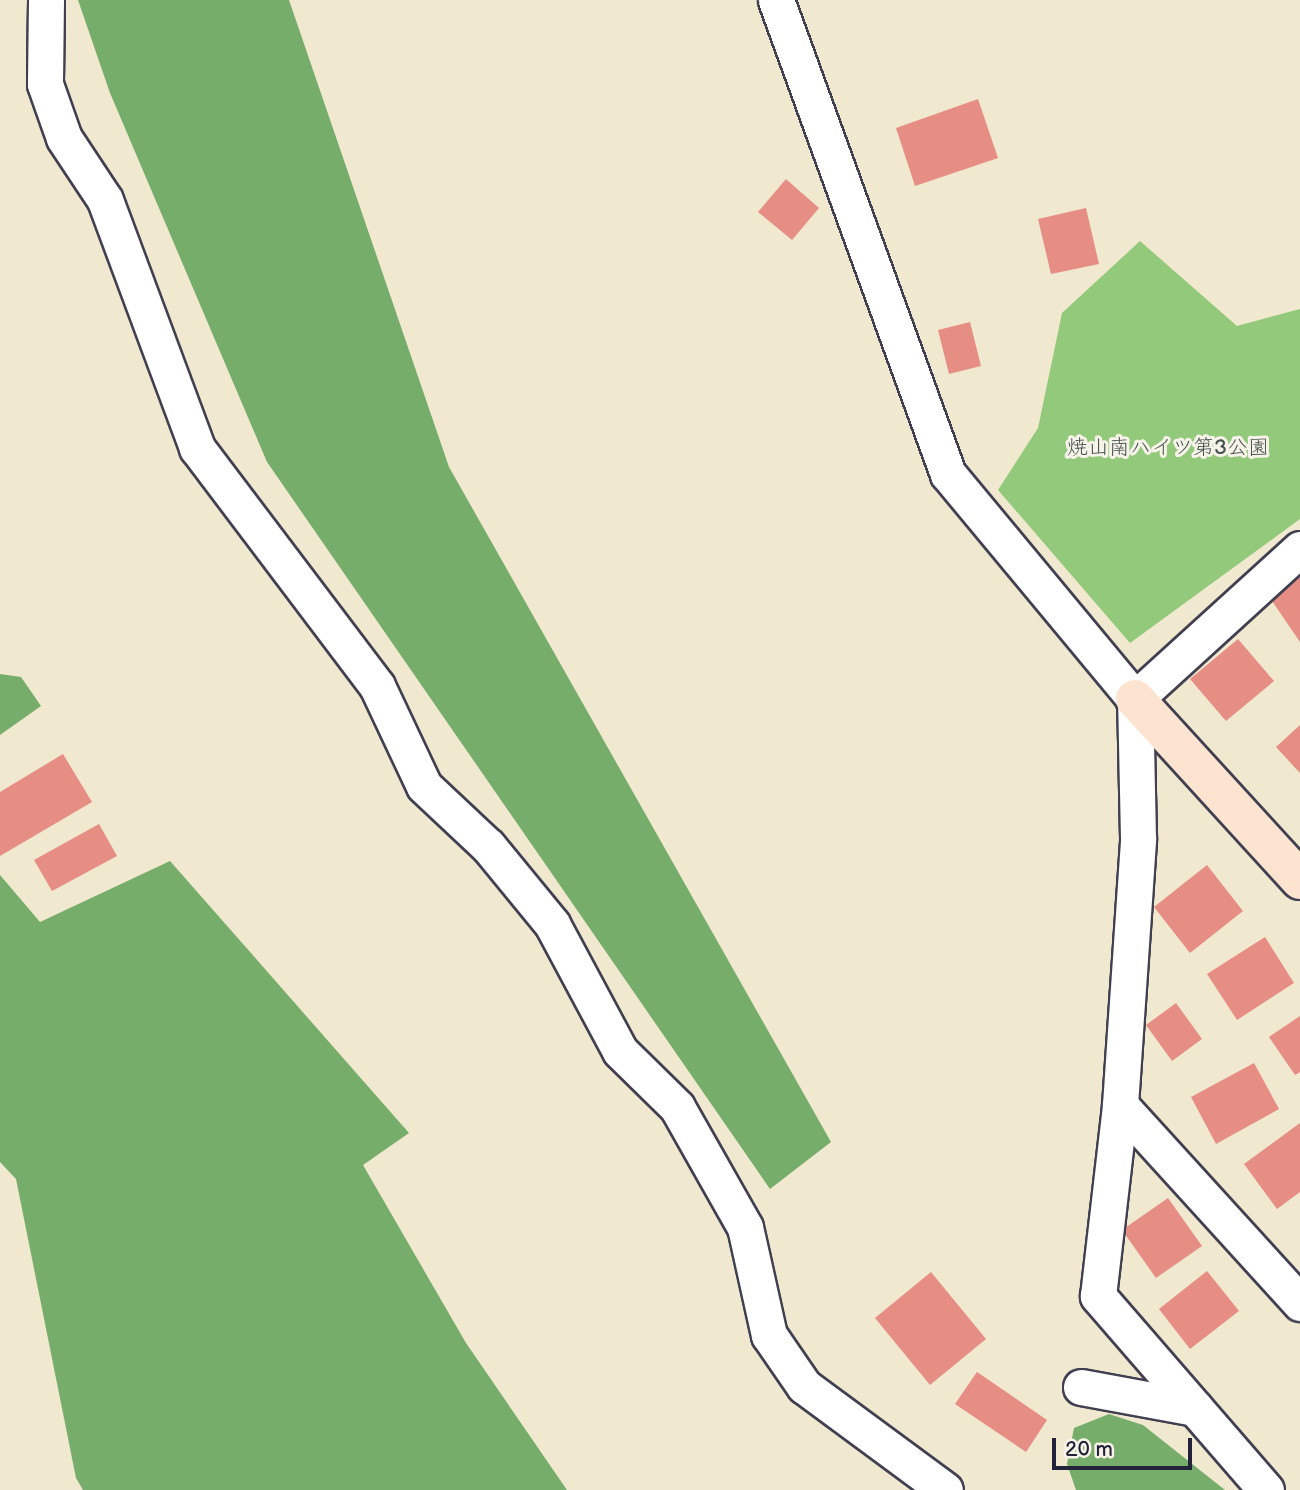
<!DOCTYPE html>
<meta charset="utf-8">
<style>
body{margin:0}
#map{position:relative;width:1300px;height:1490px;overflow:hidden;background:#f1e8d0;font-family:"Balsamiq Sans","Klee One",sans-serif}
div>[style]{position:absolute}
.green>*{inset:0;background:#93c97b}
.forest>*{inset:0;background:#76ad6b}
.building>*{inset:0;background:#e68d84}
.roads{filter:drop-shadow(2px 0 #414051) drop-shadow(-2px 0 #414051) drop-shadow(0 2px #414051) drop-shadow(0 -2px #414051)}
.street>*{height:35px;margin:-17.5px;padding:0 17.5px;transform-origin:17.5px;border-radius:17.5px;background:#fff}
.secondary>*{height:38px;margin:-19px;padding:0 19px;transform-origin:19px;border-radius:19px;background:#fde4d1}
span{translate:-50% -50%;white-space:nowrap;text-align:center;line-height:1.15;-webkit-text-stroke:6px #f7f3e8;paint-order:stroke}
.park-label{font-size:21px;color:#44544e}
.scale{position:absolute;left:1052px;top:1438px;width:140px;height:32px;box-sizing:border-box;border:4px solid #22223b;border-top:0;padding-left:9px;font-size:21px;line-height:24px;white-space:nowrap;color:#22223b;-webkit-text-stroke:5px #f7f3e8;paint-order:stroke}
</style>
<div id="map">
<div class="green">
<i style="clip-path:polygon(1140px 241px,1237px 326px,1300px 309px,1300px 519px,1130px 643px,998px 490px,1038px 428px,1062px 313px)"></i>
</div>
<div class="forest">
<i style="clip-path:polygon(78px 0,289px 0,449px 467px,831px 1142px,770px 1189px,267px 462px,110px 93px)"></i>
<i style="clip-path:polygon(0 674px,21px 677px,41px 706px,0 735px)"></i>
<i style="clip-path:polygon(170px 861px,409px 1133px,363px 1165px,466px 1343px,567px 1490px,83px 1490px,76px 1478px,16px 1179px,0 1162px,0 875px,40px 922px)"></i>
<i style="clip-path:polygon(1109px 1414px,1143px 1425px,1225px 1490px,1076px 1490px,1067px 1464px,1074px 1428px)"></i>
</div>
<div class="building">
<i style="clip-path:polygon(978px 99px,998px 158px,915px 186px,896px 128px)"></i>
<i style="clip-path:polygon(786px 179px,819px 208px,792px 240px,758px 212px)"></i>
<i style="clip-path:polygon(1086px 208px,1099px 264px,1051px 274px,1038px 219px)"></i>
<i style="clip-path:polygon(970px 322px,981px 366px,949px 374px,938px 330px)"></i>
<i style="clip-path:polygon(1300px 572px,1300px 642px,1266px 592px)"></i>
<i style="clip-path:polygon(1238px 639px,1274px 681px,1226px 721px,1190px 679px)"></i>
<i style="clip-path:polygon(1300px 725px,1300px 773px,1276px 747px)"></i>
<i style="clip-path:polygon(63px 754px,92px 802px,0 856px,0 792px)"></i>
<i style="clip-path:polygon(99px 824px,117px 856px,52px 891px,34px 860px)"></i>
<i style="clip-path:polygon(1207px 865px,1243px 911px,1190px 953px,1154px 907px)"></i>
<i style="clip-path:polygon(1265px 937px,1294px 983px,1237px 1020px,1207px 974px)"></i>
<i style="clip-path:polygon(1176px 1003px,1202px 1039px,1172px 1061px,1146px 1025px)"></i>
<i style="clip-path:polygon(1300px 1016px,1300px 1072px,1295px 1075px,1269px 1037px)"></i>
<i style="clip-path:polygon(1254px 1063px,1279px 1109px,1216px 1144px,1191px 1097px)"></i>
<i style="clip-path:polygon(1300px 1123px,1300px 1192px,1277px 1209px,1244px 1164px)"></i>
<i style="clip-path:polygon(1168px 1198px,1202px 1246px,1156px 1278px,1122px 1230px)"></i>
<i style="clip-path:polygon(1207px 1271px,1239px 1311px,1190px 1349px,1159px 1309px)"></i>
<i style="clip-path:polygon(931px 1272px,986px 1339px,930px 1385px,875px 1318px)"></i>
<i style="clip-path:polygon(977px 1372px,1047px 1420px,1026px 1452px,955px 1404px)"></i>
</div>
<div class="roads">
<div class="street">
<i style="left:46px;top:0;width:84px;rotate:90.7deg"></i>
<i style="left:45px;top:84px;width:57px;rotate:70.6deg"></i>
<i style="left:64px;top:138px;width:74px;rotate:56.5deg"></i>
<i style="left:105px;top:200px;width:265px;rotate:69.6deg"></i>
<i style="left:197px;top:448px;width:298px;rotate:52.9deg"></i>
<i style="left:377px;top:686px;width:110px;rotate:64.8deg"></i>
<i style="left:424px;top:786px;width:88px;rotate:43.2deg"></i>
<i style="left:488px;top:846px;width:101px;rotate:50.6deg"></i>
<i style="left:552px;top:924px;width:144px;rotate:61.8deg"></i>
<i style="left:620px;top:1051px;width:80px;rotate:44.5deg"></i>
<i style="left:677px;top:1107px;width:138px;rotate:60.5deg"></i>
<i style="left:745px;top:1227px;width:111px;rotate:77.5deg"></i>
<i style="left:769px;top:1335px;width:62px;rotate:55.5deg"></i>
<i style="left:804px;top:1386px;width:175px;rotate:36.4deg"></i>
<i style="left:776px;top:0;width:504px;rotate:70.06deg"></i>
<i style="left:948px;top:474px;width:293px;rotate:50.3deg"></i>
<i style="left:1120px;top:1105px;width:268px;rotate:47.7deg"></i>
<i style="left:1081px;top:1387px;width:116px;rotate:10.4deg"></i>
<i style="left:1266px;top:1490px;width:257px;rotate:-130.9deg"></i>
<i style="left:1098px;top:1296px;width:192px;rotate:-83.4deg"></i>
<i style="left:1120px;top:1105px;width:268px;rotate:-86.1deg"></i>
<i style="left:1138px;top:838px;width:139px;rotate:-91.2deg"></i>
<i style="left:1135px;top:699px;width:223px;rotate:-42.3deg"></i>
</div>
<div class="secondary">
<i style="left:1135px;top:699px;width:245px;rotate:47.6deg"></i>
</div>
</div>
<div class="park-label">
<span style="left:1168px;top:448px">焼山南ハイツ第3公園</span>
</div>
<div class="scale">20 m</div>
</div>
